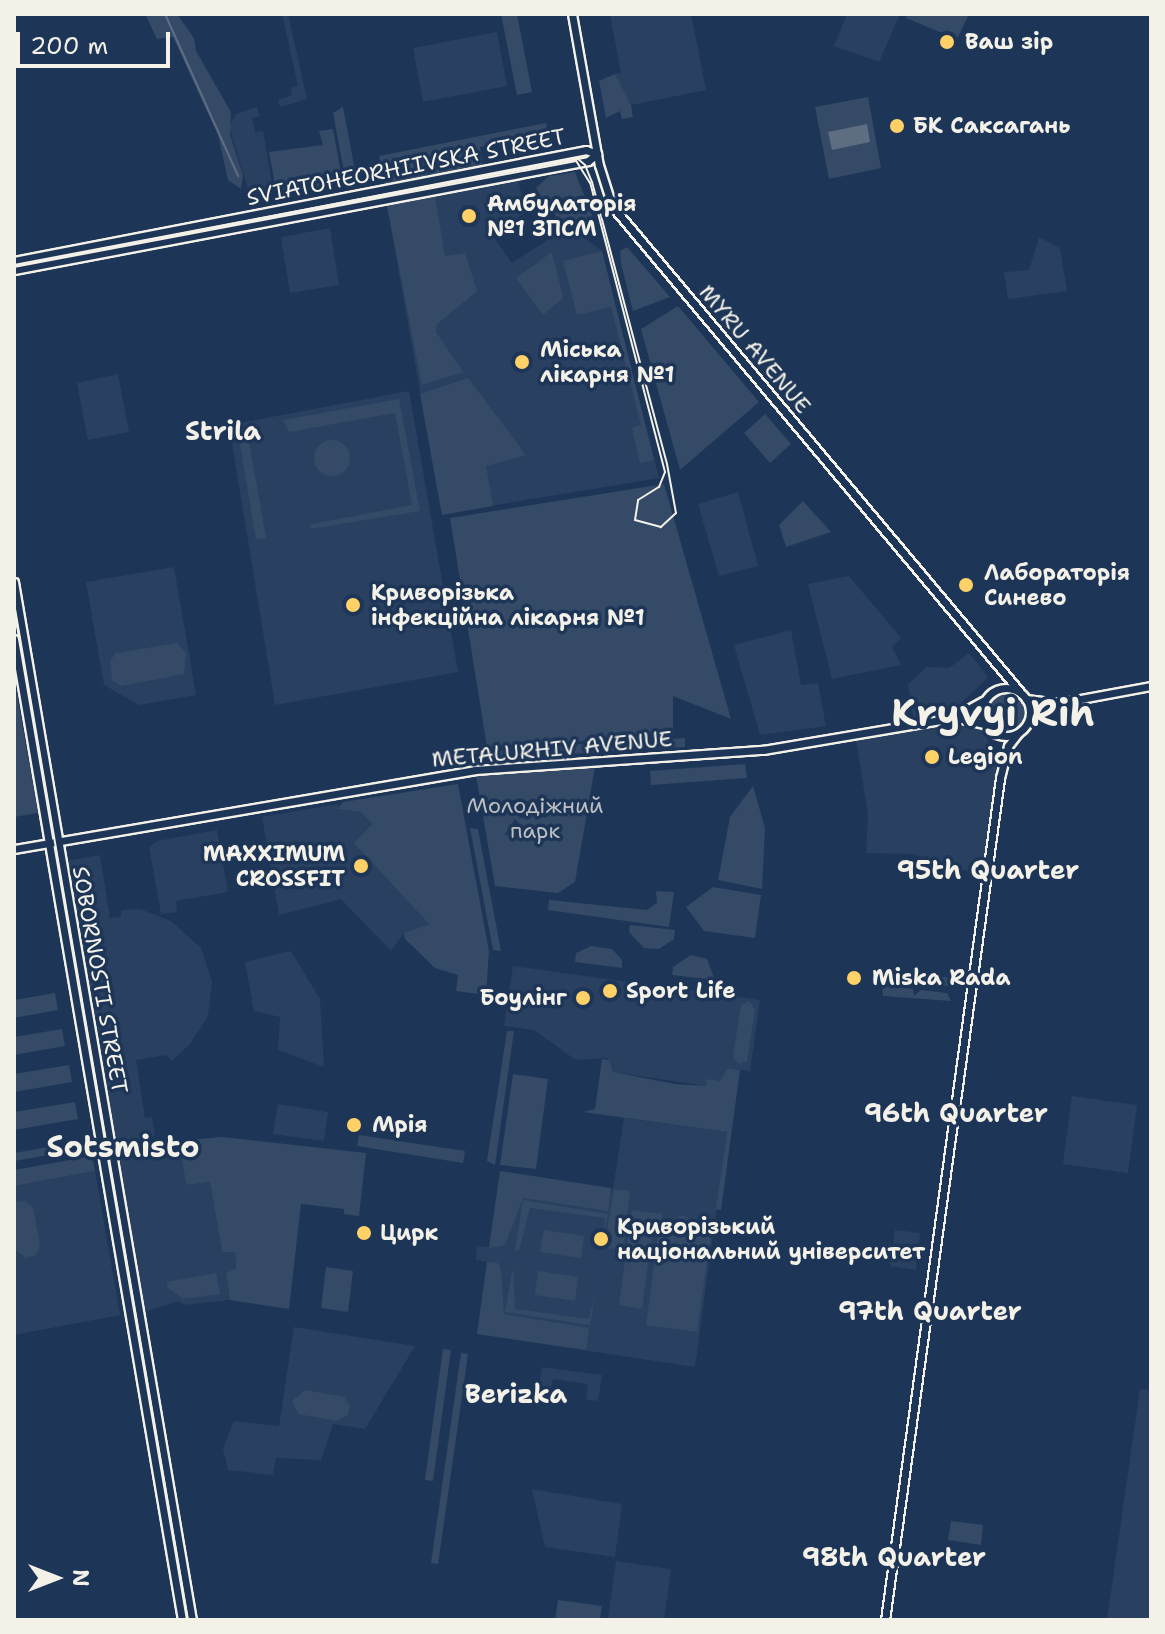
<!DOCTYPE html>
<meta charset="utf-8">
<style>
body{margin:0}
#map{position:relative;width:1165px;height:1634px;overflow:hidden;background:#1d3557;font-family:"Shantell Sans",sans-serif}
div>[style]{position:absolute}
.built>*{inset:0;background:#2a4060}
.green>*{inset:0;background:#354a67}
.round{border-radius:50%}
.water>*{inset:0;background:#5e6d82}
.stream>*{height:2px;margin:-1px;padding:0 1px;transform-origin:1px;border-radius:1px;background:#5e6d82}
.roads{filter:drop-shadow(2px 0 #f4f1e8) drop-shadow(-2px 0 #f4f1e8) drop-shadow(0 2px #f4f1e8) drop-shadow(0 -2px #f4f1e8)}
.major>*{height:7px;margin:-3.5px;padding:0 3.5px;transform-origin:3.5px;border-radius:3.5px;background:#1d3557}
.major>.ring{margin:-3.5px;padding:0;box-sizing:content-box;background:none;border:7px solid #1d3557;border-radius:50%}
.tram>*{height:2px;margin:-1px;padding:0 1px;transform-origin:1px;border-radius:1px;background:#f4f1e8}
.dots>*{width:22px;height:22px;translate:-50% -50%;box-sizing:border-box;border:4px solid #1d3557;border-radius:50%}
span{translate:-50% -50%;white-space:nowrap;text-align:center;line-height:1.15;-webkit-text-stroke:7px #1d3557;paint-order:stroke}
.poi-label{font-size:22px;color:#f4f1e8;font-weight:700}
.left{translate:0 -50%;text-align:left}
.right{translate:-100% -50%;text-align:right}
.street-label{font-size:22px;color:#f4f1e8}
.park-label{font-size:22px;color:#bbbfc1}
.quarter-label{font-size:26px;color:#f4f1e8;font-weight:700}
.district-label{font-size:30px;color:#f4f1e8;font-weight:700}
.town-label{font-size:38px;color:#f4f1e8;font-weight:700}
.frame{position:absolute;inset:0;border:16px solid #f4f1e8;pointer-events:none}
.north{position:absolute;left:16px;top:1538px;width:80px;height:80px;-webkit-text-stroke:6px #1d3557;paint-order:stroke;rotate:90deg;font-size:22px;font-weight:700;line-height:32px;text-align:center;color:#f4f1e8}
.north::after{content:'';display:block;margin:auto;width:28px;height:36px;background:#f4f1e8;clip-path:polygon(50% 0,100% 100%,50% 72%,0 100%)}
.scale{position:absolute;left:16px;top:32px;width:154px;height:36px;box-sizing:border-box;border:4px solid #f4f1e8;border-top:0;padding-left:10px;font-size:24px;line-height:28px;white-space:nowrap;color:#f4f1e8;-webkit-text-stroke:6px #1d3557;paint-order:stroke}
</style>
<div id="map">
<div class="built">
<i style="clip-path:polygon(282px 14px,288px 14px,307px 99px,280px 107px,278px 100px,292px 95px,291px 88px,298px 86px)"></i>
<i style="clip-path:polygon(610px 14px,691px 14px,706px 90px,631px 105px,615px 74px,621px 73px)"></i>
<i style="clip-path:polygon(847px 14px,900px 14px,879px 62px,834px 46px)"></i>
<i style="clip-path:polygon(497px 32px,507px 86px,423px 102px,413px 48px)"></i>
<i style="clip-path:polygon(257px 107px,260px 116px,252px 118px,255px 132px,263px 131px,273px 190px,250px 195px,229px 127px,236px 114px)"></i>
<i style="clip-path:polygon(518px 180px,526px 212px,492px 235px,512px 263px,563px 230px,581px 235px,602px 251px,659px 478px,442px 514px,387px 206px)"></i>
<i style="clip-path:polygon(330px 228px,339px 285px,290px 293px,281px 237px)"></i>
<i style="clip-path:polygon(1039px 237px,1060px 248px,1067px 291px,1008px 299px,1004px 272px,1029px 270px)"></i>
<i style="clip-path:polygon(118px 374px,129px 432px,88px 440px,77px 383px)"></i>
<i style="clip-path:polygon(409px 391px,458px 672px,275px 705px,229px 425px)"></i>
<i style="clip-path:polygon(738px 492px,758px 566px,719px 576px,698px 504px)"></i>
<i style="clip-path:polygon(174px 567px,196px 695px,139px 705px,104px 685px,86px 582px)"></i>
<i style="clip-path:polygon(849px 576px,901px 638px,892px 647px,901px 665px,832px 679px,808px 584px)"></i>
<i style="clip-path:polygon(791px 630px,801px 685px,818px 683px,826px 726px,760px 735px,734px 645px)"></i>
<i style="clip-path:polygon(969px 653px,988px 677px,954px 710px,913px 717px,908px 684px,927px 667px,949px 668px)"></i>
<i style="clip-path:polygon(954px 720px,980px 727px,1000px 759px,987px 873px,938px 866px,914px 854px,866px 853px,868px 814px,855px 735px)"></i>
<i style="clip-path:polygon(338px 804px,338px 809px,361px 812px,372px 824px,355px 843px,429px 924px,404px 933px,391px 951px,341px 899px,279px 915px,262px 817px)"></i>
<i style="clip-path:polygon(217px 830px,228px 892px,176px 901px,177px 912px,161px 914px,149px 847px,157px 841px)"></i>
<i style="clip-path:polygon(100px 855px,110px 918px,121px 917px,121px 910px,140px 909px,171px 921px,201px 948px,212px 982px,208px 1016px,190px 1044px,172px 1061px,166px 1055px,136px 1060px,145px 1118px,152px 1117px,155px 1136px,114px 1144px,66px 861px)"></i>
<i style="clip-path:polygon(291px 951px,320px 999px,324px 1067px,278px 1050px,280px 1017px,254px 1011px,245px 962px)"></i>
<i style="clip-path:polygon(513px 966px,760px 1000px,750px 1071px,728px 1068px,720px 1081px,706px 1086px,613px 1072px,607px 1058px,576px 1060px,534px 1030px,504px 1026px)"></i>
<i style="clip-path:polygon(1072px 1096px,1137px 1105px,1128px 1173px,1063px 1164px)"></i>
<i style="clip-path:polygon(278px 1104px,328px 1112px,324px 1141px,273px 1134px)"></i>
<i style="clip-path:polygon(624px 1118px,727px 1132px,695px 1367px,477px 1334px,487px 1262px,476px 1260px,477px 1246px,489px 1247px,500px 1171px,613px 1189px)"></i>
<i style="clip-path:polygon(179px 1141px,186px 1185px,210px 1182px,222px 1252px,235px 1251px,236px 1268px,226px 1273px,230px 1300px,184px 1305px,179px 1301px,147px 1311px,140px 1306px,115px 1152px)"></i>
<i style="clip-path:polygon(95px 1171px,120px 1315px,14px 1335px,14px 1186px)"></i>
<i style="clip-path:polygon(895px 1230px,920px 1233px,916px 1270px,890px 1266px)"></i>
<i style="clip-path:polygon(294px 1327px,415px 1346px,365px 1429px,333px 1424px,321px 1460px,276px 1458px,273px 1475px,228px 1470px,223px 1448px,234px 1421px,279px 1426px)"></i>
<i style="clip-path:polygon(542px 1367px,602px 1375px,598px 1401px,586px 1400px,588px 1384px,553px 1379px,550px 1395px,538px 1393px)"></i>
<i style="clip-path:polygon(1140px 1389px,1151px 1390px,1151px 1620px,1107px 1620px)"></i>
<i style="clip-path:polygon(532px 1489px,622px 1504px,615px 1557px,545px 1547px)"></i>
<i style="clip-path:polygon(616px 1561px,671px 1569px,664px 1620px,608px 1620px)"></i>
</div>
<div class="green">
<i style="clip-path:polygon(145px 14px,177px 14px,194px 38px,196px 51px,231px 112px,230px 135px,243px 175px,241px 189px,228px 180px,218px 135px,173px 37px,157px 39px)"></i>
<i style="clip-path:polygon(501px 14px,517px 14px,532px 92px,517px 95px)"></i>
<i style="clip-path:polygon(907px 14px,969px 14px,957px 39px,906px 18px)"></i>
<i style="clip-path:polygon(615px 74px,631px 105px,633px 117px,622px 119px,620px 111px,606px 118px,599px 81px)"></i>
<i style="clip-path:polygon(868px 97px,881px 168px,829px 179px,815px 107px)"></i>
<i style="clip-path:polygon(343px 107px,357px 181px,346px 183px,333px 113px)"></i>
<i style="clip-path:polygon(546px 123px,548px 135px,480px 147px,483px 166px,384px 184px,379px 156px)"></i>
<i style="clip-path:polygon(333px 129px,343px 184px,328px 182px,328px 187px,277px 196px,269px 152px,323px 145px,319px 131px)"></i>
<i style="clip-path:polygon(575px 172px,595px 223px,581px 235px,563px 230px,536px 188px,549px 176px)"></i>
<i style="clip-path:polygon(435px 196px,445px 256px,465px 253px,477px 291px,437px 324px,436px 332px,463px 372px,422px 385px,387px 206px)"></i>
<i style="clip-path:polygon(627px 247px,670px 297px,633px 311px,621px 264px,620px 251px)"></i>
<i style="clip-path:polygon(602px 251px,654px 460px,640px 463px,632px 428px,641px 425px,611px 307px,577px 315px,563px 261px)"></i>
<i style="clip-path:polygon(552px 252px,563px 298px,543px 315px,516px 278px)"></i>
<i style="clip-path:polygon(678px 306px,759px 402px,680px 470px,641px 329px)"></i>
<i style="clip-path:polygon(468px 378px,526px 455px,486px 466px,493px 506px,442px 515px,420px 394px)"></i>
<i style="clip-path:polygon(399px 399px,420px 511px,310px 529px,312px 524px,412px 505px,395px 413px,289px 432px,283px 420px)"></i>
<i style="clip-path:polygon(765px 414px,791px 444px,770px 463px,744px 433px)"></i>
<i style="clip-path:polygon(247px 430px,266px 538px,256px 539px,238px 432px)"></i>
<i class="round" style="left:314px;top:440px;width:36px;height:36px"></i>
<i style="clip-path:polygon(664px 484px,731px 719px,673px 696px,673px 735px,487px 747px,450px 518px)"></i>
<i style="clip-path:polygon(803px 501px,831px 532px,786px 547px,779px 525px)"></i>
<i style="clip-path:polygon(177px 643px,186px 653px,184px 674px,121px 686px,112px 680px,110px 661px,116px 653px)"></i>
<i style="clip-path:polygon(14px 678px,38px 813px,14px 817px)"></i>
<i class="round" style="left:986px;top:691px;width:40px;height:40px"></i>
<i style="clip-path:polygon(685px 738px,685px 747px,609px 751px,609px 743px)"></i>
<i style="clip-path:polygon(601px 743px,601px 752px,489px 759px,488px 751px)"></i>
<i style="clip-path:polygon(596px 761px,575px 882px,558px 893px,495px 886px,475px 770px)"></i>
<i style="clip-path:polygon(745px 764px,747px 778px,651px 785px,650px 771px)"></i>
<i style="clip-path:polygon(458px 784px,489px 951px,486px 995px,456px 991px,458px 975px,435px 968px,405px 939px,404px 933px,429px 924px,354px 843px,372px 824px,361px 812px,337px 809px,343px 802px)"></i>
<i style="clip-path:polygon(753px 786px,765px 828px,762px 889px,718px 880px,730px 817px)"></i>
<i style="clip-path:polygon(470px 828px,478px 829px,501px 951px,493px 950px)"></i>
<i style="clip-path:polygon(713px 887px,761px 895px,755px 938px,704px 931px,686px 907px)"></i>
<i style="clip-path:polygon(656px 891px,674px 892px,669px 927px,548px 910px,549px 900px,647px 910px,657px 903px)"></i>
<i style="clip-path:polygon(630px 925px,675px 930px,674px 939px,659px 949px,644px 948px,629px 932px)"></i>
<i style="clip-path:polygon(591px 946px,612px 949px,622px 960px,622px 968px,575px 962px,576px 953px)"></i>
<i style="clip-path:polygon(691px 955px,707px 959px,715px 980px,672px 975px,673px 967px)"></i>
<i style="clip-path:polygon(887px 970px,951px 978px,953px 986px,922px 985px,917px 976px,914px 984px,883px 980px)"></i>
<i style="clip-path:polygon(882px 984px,913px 989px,914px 996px,921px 990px,947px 993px,951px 1001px,883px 996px)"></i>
<i style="clip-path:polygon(55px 993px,58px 1010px,14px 1018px,14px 1000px)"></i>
<i style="clip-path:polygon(749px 1001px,755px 1009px,747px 1061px,739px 1064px,733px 1057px,741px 1005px)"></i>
<i style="clip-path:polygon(62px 1029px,65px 1046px,14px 1055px,14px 1037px)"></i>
<i style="clip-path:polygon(507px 1031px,514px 1031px,495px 1165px,487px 1161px)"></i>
<i style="clip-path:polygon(602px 1059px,609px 1060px,613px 1072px,675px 1084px,706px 1086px,707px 1079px,720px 1081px,728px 1068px,740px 1070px,721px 1210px,716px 1209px,727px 1132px,583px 1112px,595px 1109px)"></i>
<i style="clip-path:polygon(69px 1065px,72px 1082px,14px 1092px,14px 1074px)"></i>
<i style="clip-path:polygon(513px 1074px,548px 1079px,536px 1169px,500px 1165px)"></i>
<i style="clip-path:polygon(75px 1102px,78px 1119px,14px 1130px,14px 1112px)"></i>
<i style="clip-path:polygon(359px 1135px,465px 1151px,463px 1163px,357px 1146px)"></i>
<i style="clip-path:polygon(222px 1137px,366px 1153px,359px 1216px,344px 1214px,344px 1209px,301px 1204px,289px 1309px,230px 1300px,226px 1273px,236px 1268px,235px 1252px,222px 1252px,210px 1182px,186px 1185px,179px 1141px)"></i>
<i style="clip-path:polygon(89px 1140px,91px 1148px,14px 1161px,14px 1153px)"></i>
<i style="clip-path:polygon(92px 1156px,95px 1171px,14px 1186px,14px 1170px)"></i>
<i style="clip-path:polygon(500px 1171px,611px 1188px,608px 1211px,523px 1198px,505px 1245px,489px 1248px)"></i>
<i style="clip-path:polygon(614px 1189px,630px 1191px,627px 1215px,619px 1214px,617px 1222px,616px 1232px,625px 1233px,623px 1247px,610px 1249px,604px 1248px)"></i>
<i style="clip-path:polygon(523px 1200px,608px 1214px,602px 1249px,605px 1218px,530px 1208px,519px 1251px,515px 1250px)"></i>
<i style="clip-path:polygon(25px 1201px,33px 1207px,40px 1246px,36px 1255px,26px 1258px,14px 1249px,14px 1202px)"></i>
<i style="clip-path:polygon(632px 1210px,662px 1214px,660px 1229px,682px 1215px,707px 1227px,710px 1240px,697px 1332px,646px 1325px,658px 1235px,652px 1235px,642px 1309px,619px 1305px)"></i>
<i style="clip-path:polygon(544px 1230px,584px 1236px,581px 1258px,540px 1252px)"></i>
<i style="clip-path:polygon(487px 1262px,498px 1263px,501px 1271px,504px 1314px,589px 1328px,586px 1350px,477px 1334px)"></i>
<i style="clip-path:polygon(326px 1267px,353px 1271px,348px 1312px,321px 1308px)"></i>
<i style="clip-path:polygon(513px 1267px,515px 1309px,589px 1319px,595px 1293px,590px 1325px,505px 1312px)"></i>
<i style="clip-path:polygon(538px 1271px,578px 1277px,575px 1301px,535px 1295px)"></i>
<i style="clip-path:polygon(216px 1273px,220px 1294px,183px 1299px,167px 1287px,167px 1282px)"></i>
<i style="clip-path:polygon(443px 1349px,451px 1350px,433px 1481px,425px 1480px)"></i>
<i style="clip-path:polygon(461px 1353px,468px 1354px,438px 1564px,431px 1563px)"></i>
<i style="clip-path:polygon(305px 1390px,344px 1397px,350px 1406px,348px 1415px,337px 1421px,298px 1414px,292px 1401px)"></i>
<i style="clip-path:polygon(951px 1521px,983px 1525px,981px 1545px,948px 1540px)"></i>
<i style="clip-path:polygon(558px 1600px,602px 1606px,600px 1620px,555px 1620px)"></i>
</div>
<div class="water">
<i style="clip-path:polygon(867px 124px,870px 142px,832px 150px,828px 132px)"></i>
</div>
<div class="stream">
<i style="left:165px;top:14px;width:178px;rotate:65.7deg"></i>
</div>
<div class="roads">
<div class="major">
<i style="left:572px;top:14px;width:153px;rotate:79.9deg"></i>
<i style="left:599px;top:165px;width:43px;rotate:72.4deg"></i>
<i style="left:612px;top:206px;width:636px;rotate:49.98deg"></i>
<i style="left:14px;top:261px;width:583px;rotate:-10.98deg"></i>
<i style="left:586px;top:150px;width:12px;rotate:20deg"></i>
<i style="left:14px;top:270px;width:584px;rotate:-10.75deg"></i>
<i style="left:588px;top:161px;width:11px;rotate:-38deg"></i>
<i style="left:14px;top:582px;width:1053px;rotate:80.27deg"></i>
<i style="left:14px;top:639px;width:995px;rotate:80.28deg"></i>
<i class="ring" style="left:982px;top:688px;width:41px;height:41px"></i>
<i style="left:1026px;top:699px;width:31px;rotate:7deg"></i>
<i style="left:958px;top:718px;width:28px;rotate:13deg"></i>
<i style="left:1030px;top:720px;width:34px;rotate:-30deg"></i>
<i style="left:1059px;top:703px;width:94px;rotate:-10.5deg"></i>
<i style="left:14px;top:849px;width:468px;rotate:-9.7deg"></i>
<i style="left:475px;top:770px;width:289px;rotate:-4deg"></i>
<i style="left:763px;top:750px;width:192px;rotate:-9.6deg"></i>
<i style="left:952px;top:718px;width:35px;rotate:-29deg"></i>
<i style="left:885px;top:1620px;width:850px;rotate:-82.22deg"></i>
<i style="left:1000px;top:778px;width:33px;rotate:-76deg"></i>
<i style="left:1008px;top:746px;width:16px;rotate:-52deg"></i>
</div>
</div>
<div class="tram">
<i style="left:14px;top:265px;width:573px;rotate:-10.76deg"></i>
<i style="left:577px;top:158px;width:11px;rotate:41deg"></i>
<i style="left:585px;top:165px;width:18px;rotate:68deg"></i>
<i style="left:592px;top:182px;width:292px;rotate:75.1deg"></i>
<i style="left:667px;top:464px;width:50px;rotate:79.6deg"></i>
<i style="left:676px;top:513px;width:21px;rotate:137deg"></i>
<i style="left:661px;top:527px;width:27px;rotate:-165deg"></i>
<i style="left:635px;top:520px;width:20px;rotate:-81deg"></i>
<i style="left:638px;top:500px;width:25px;rotate:-32deg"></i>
<i style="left:659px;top:487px;width:16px;rotate:-68deg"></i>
<i style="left:665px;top:472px;width:299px;rotate:-104.5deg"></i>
<i style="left:590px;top:183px;width:26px;rotate:-122deg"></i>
<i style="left:576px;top:161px;width:572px;rotate:169.32deg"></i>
<i style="left:14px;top:603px;width:1032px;rotate:80.29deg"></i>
</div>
<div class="dots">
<i style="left:947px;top:42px;background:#ffd166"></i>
<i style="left:897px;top:126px;background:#ffd166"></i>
<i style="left:469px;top:216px;background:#ffd166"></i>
<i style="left:522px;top:362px;background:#ffd166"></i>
<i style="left:966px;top:585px;background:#ffd166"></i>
<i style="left:353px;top:605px;background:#ffd166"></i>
<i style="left:932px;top:757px;background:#ffd166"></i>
<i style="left:361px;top:866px;background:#ffd166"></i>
<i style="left:854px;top:978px;background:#ffd166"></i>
<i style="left:610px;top:991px;background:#ffd166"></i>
<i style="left:583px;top:998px;background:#ffd166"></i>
<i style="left:354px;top:1125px;background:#ffd166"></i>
<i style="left:364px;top:1233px;background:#ffd166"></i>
<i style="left:601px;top:1239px;background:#ffd166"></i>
</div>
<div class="poi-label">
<span class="left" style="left:965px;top:42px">Ваш зір</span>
<span class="left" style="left:913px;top:126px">БК Саксагань</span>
<span class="left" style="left:487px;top:216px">Амбулаторія<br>№1 ЗПСМ</span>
<span class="left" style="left:540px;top:362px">Міська<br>лікарня №1</span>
<span class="left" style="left:984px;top:585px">Лабораторія<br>Синево</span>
<span class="left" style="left:371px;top:605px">Криворізька<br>інфекційна лікарня №1</span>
<span class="left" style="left:948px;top:757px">Legion</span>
<span class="right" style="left:345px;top:866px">MAXXIMUM<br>CROSSFIT</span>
<span class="left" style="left:872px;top:978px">Miska Rada</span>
<span class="left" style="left:626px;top:991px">Sport Life</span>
<span class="right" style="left:567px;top:998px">Боулінг</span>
<span class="left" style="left:372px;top:1125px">Мрія</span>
<span class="left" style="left:617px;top:1239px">Криворізький<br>національний університет</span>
<span class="left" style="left:380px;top:1233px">Цирк</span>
</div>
<div class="street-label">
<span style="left:406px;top:167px;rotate:-11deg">SVIATOHEORHIIVSKA STREET</span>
<span style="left:755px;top:349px;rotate:50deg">MYRU AVENUE</span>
<span style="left:552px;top:749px;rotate:-5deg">METALURHIV AVENUE</span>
<span style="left:100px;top:980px;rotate:80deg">SOBORNOSTI STREET</span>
</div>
<div class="park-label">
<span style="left:535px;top:818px">Молодіжний<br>парк</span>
</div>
<div class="quarter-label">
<span style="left:223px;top:431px">Strila</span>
<span style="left:988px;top:870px">95th Quarter</span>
<span style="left:956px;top:1113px">96th Quarter</span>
<span style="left:930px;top:1311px">97th Quarter</span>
<span style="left:516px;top:1394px">Berizka</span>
<span style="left:894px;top:1557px">98th Quarter</span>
</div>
<div class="district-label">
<span style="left:123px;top:1147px">Sotsmisto</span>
</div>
<div class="town-label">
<span style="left:993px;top:713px">Kryvyi Rih</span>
</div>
<div class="frame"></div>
<div class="north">N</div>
<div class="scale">200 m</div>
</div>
